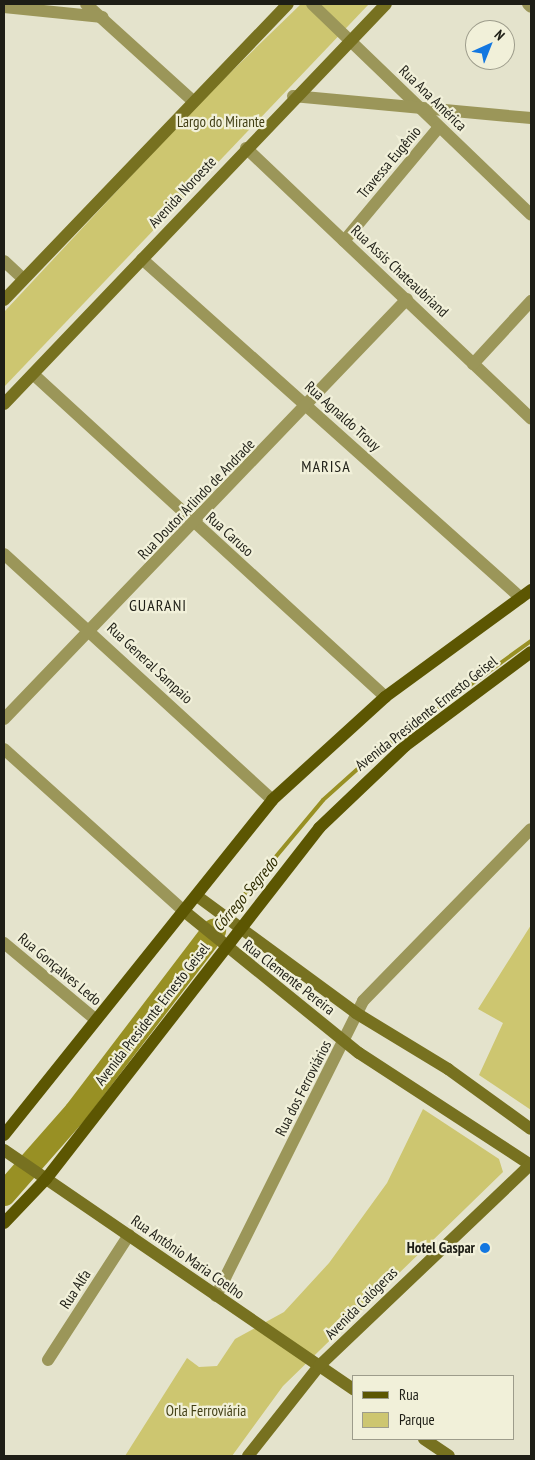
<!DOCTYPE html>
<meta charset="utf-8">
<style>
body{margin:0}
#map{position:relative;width:535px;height:1460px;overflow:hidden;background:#e4e3cc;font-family:"PT Sans Narrow",sans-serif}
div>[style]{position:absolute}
.green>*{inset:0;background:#cdc670}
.stream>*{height:4px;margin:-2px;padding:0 2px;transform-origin:2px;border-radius:2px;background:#989024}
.river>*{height:24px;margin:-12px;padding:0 12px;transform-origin:12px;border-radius:12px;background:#989024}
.street>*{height:12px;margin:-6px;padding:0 6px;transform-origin:6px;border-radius:6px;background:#9b9659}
.secondary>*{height:12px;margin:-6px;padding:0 6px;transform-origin:6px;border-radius:6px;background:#777120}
.primary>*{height:12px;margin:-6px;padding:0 6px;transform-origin:6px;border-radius:6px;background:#5c5602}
.dots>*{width:14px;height:14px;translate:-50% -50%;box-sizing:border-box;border:2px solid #f1f0d9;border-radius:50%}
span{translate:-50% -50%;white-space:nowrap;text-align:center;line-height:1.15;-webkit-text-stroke:4.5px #f1f0d9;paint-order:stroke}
.street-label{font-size:15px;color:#1e1e16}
.park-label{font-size:15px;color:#423f15}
.poi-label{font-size:15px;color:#1e1e16;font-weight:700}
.right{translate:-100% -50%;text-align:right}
.neighbourhood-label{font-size:16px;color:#1e1e16;letter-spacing:1px}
.water-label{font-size:16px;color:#2f2c00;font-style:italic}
.frame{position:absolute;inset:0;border:5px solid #1e1e16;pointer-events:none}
.legend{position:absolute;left:352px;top:1375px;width:162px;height:65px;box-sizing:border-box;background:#f1f0d9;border:1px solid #9d9c8b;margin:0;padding:6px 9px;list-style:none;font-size:15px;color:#1e1e16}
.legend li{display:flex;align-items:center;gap:10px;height:25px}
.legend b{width:25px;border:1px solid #9d9c8b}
.north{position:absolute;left:465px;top:20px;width:50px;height:50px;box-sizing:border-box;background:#f1f0d9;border:1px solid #9d9c8b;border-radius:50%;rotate:44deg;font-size:14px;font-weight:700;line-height:20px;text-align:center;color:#1e1e16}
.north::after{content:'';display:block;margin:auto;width:18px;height:22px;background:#1377e0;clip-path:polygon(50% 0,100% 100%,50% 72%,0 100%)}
</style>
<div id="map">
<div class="green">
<i style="clip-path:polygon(301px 4px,369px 4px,4px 387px,4px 312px,200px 102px)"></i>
<i style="clip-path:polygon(531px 925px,531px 1110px,479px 1075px,503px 1023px,478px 1009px)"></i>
<i style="clip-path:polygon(423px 1109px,499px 1159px,503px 1172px,283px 1386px,232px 1456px,125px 1456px,187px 1358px,199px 1367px,217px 1366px,235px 1339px,284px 1312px,329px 1263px,387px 1183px)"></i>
</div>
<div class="stream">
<i style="left:214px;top:931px;width:170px;rotate:-50.2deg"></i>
<i style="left:323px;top:800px;width:66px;rotate:-41.9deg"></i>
<i style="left:372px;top:756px;width:196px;rotate:-35.9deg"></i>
</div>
<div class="river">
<i style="left:4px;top:1194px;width:109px;rotate:-48.7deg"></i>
<i style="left:76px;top:1112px;width:228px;rotate:-52.7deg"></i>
</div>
<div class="street">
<i style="left:86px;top:4px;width:144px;rotate:42.2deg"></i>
<i style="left:312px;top:4px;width:304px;rotate:43.9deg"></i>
<i style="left:528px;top:4px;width:4px;rotate:45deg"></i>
<i style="left:4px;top:7px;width:99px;rotate:5.8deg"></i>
<i style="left:293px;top:96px;width:239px;rotate:5.3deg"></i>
<i style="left:246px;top:148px;width:393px;rotate:43.5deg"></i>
<i style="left:344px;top:241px;width:148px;rotate:-50.2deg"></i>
<i style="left:142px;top:259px;width:508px;rotate:41.81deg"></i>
<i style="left:4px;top:261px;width:26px;rotate:43deg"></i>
<i style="left:473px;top:364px;width:86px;rotate:-47.4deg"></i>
<i style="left:33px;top:374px;width:478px;rotate:42.5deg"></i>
<i style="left:4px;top:554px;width:364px;rotate:42.5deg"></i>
<i style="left:4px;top:719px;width:582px;rotate:-46.18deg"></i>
<i style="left:4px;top:749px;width:242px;rotate:42deg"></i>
<i style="left:4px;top:943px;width:120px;rotate:39.9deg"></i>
<i style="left:216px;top:1296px;width:330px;rotate:-63.5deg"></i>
<i style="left:363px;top:1001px;width:240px;rotate:-45.7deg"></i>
<i style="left:48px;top:1360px;width:149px;rotate:-57.1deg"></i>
</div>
<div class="secondary">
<i style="left:4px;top:300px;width:410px;rotate:-46.2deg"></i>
<i style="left:4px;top:404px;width:553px;rotate:-46.32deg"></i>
<i style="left:197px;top:896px;width:197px;rotate:36.3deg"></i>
<i style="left:356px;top:1013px;width:108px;rotate:31.3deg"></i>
<i style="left:448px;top:1069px;width:102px;rotate:35.9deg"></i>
<i style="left:184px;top:911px;width:225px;rotate:39.1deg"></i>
<i style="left:359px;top:1053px;width:205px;rotate:33.1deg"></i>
<i style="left:4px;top:1150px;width:424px;rotate:34.4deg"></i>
<i style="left:424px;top:1439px;width:30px;rotate:34deg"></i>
<i style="left:248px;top:1456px;width:115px;rotate:-51.7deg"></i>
<i style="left:319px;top:1366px;width:293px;rotate:-43.6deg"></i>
</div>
<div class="primary">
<i style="left:4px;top:1135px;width:429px;rotate:-51.3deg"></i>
<i style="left:272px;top:800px;width:153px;rotate:-42.3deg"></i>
<i style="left:385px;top:697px;width:181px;rotate:-36.2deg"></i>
<i style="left:4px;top:1223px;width:61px;rotate:-46.3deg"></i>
<i style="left:46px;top:1179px;width:445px;rotate:-52.1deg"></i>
<i style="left:319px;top:828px;width:119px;rotate:-43.6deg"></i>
<i style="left:405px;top:746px;width:157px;rotate:-36.7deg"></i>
</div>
<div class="dots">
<i style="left:485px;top:1248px;background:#1377e0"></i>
</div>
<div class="street-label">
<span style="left:433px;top:98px;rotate:44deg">Rua Ana América</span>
<span style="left:389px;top:162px;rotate:-50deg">Travessa Eugênio</span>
<span style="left:182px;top:192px;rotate:-47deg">Avenida Noroeste</span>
<span style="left:400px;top:271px;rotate:43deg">Rua Assis Chateaubriand</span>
<span style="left:343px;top:416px;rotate:42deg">Rua Agnaldo Trouy</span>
<span style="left:196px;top:499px;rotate:-46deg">Rua Doutor Arlindo de Andrade</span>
<span style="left:230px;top:534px;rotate:42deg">Rua Caruso</span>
<span style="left:150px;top:663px;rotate:43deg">Rua General Sampaio</span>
<span style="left:426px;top:713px;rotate:-38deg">Avenida Presidente Ernesto Geisel</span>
<span style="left:60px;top:969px;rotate:40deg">Rua Gonçalves Ledo</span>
<span style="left:289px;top:977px;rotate:38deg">Rua Clemente Pereira</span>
<span style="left:152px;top:1014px;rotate:-52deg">Avenida Presidente Ernesto Geisel</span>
<span style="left:303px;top:1088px;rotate:-63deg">Rua dos Ferroviários</span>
<span style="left:188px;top:1257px;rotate:35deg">Rua Antônio Maria Coelho</span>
<span style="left:75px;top:1289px;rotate:-57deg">Rua Alfa</span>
<span style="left:361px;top:1303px;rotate:-45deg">Avenida Calógeras</span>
</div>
<div class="park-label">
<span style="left:221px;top:122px">Largo do Mirante</span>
<span style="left:206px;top:1411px">Orla Ferroviária</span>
</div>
<div class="poi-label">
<span class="right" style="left:475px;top:1248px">Hotel Gaspar</span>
</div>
<div class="neighbourhood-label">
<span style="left:326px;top:466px">MARISA</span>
<span style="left:158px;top:605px">GUARANI</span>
</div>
<div class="water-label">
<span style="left:245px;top:894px;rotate:-50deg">Córrego Segredo</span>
</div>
<div class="frame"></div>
<ul class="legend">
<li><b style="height:6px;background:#5c5602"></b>Rua</li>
<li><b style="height:14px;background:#cdc670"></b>Parque</li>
</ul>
<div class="north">N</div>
</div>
